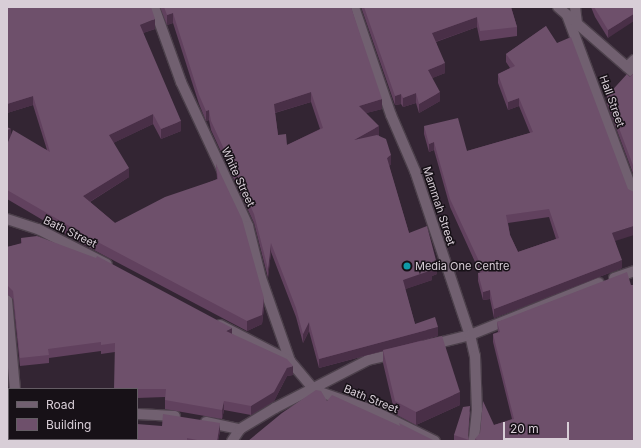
<!DOCTYPE html>
<style>
body{margin:0}
#map{position:relative;width:641px;height:448px;overflow:hidden;background:#332533;font-family:Inter,sans-serif}
div>[style]{position:absolute}
.roads{filter:drop-shadow(1px 0 #4c404b) drop-shadow(-1px 0 #4c404b) drop-shadow(0 1px #4c404b) drop-shadow(0 -1px #4c404b)}
.minor>*{height:10px;margin:-5px;padding:0 5px;transform-origin:5px;border-radius:5px;background:#716070}
.tertiary>*{height:10px;margin:-5px;padding:0 5px;transform-origin:5px;border-radius:5px;background:#716070}
.wall>*{inset:0;background:#61415e}
.shaded-wall>*{inset:0;background:#492f47}
.building>*{inset:0;background:#6e506b}
.dots>*{width:11px;height:11px;translate:-50% -50%;box-sizing:border-box;border:2px solid #171117;border-radius:50%}
span{translate:-50% -50%;white-space:nowrap;text-align:center;line-height:1.15;-webkit-text-stroke:3px #171117;paint-order:stroke}
.street-label{font-size:11px;color:#d8ced7}
.poi-label{font-size:11px;color:#d8ced7}
.left{translate:0 -50%;text-align:left}
.frame{position:absolute;inset:0;border:8px solid #d8ced7;pointer-events:none}
.legend{position:absolute;left:8px;top:388px;width:130px;height:52px;box-sizing:border-box;background:#171117;border:1px solid #645d64;margin:0;padding:5px 7px;list-style:none;font-size:12px;color:#d8ced7}
.legend li{display:flex;align-items:center;gap:8px;height:20px}
.legend b{width:20px;border:1px solid #645d64}
.scale{position:absolute;left:503px;top:422px;width:66px;height:18px;box-sizing:border-box;border:2px solid #d8ced7;border-top:0;padding-left:5px;font-size:12px;line-height:14px;white-space:nowrap;color:#d8ced7;-webkit-text-stroke:3px #171117;paint-order:stroke}
</style>
<div id="map">
<div class="roads">
<div class="minor">
<i style="left:154px;top:7px;width:80px;rotate:70.2deg"></i>
<i style="left:181px;top:82px;width:159px;rotate:65deg"></i>
<i style="left:248px;top:226px;width:54px;rotate:76deg"></i>
<i style="left:261px;top:278px;width:88px;rotate:70.7deg"></i>
<i style="left:354px;top:7px;width:114px;rotate:71.1deg"></i>
<i style="left:391px;top:115px;width:61px;rotate:66.8deg"></i>
<i style="left:415px;top:171px;width:173px;rotate:71.5deg"></i>
<i style="left:470px;top:335px;width:22px;rotate:77deg"></i>
<i style="left:475px;top:356px;width:54px;rotate:87.9deg"></i>
<i style="left:477px;top:410px;width:31px;rotate:96deg"></i>
<i style="left:575px;top:7px;width:16px;rotate:83deg"></i>
<i style="left:567px;top:15px;width:192px;rotate:69.6deg"></i>
<i style="left:627px;top:67px;width:10px;rotate:-45deg"></i>
<i style="left:7px;top:219px;width:33px;rotate:18deg"></i>
<i style="left:38px;top:229px;width:77px;rotate:26.9deg"></i>
<i style="left:614px;top:278px;width:21px;rotate:-19deg"></i>
<i style="left:7px;top:300px;width:89px;rotate:84.9deg"></i>
<i style="left:220px;top:325px;width:79px;rotate:27.2deg"></i>
<i style="left:290px;top:361px;width:38px;rotate:50deg"></i>
<i style="left:314px;top:390px;width:61px;rotate:19deg"></i>
<i style="left:372px;top:410px;width:70px;rotate:26.2deg"></i>
<i style="left:430px;top:345px;width:41px;rotate:-14deg"></i>
<i style="left:470px;top:335px;width:139px;rotate:-22deg"></i>
<i style="left:137px;top:414px;width:38px;rotate:3deg"></i>
<i style="left:7px;top:418px;width:4px;rotate:-56deg"></i>
<i style="left:206px;top:422px;width:35px;rotate:12deg"></i>
<i style="left:232px;top:441px;width:14px;rotate:-56deg"></i>
<i style="left:240px;top:429px;width:41px;rotate:-31deg"></i>
<i style="left:275px;top:408px;width:105px;rotate:-27.3deg"></i>
<i style="left:368px;top:360px;width:28px;rotate:-13deg"></i>
</div>
<div class="tertiary">
<i style="left:558px;top:7px;width:101px;rotate:41deg"></i>
</div>
</div>
<div class="wall">
<i style="clip-path:polygon(7px 7px,155px 29px,143px 33px,181px 131px,161px 139px,153px 124px,113px 143px,129px 177px,90px 202px,115px 223px,217px 179px,216px 164px,264px 307px,262px 324px,247px 331px,92px 249px,7px 199px,7px 145px,9px 139px,7px 140px,7px 127px,11px 135px,47px 150px,33px 105px,7px 113px)"></i>
<i style="clip-path:polygon(evenodd,160px 7px,351px 7px,382px 109px,366px 113px,379px 135px,379px 136px,391px 164px,389px 166px,409px 233px,437px 274px,432px 276px,432px 280px,405px 289px,415px 324px,438px 336px,421px 341px,460px 405px,416px 425px,395px 414px,383px 363px,383px 351px,319px 368px,309px 331px,303px 343px,296px 317px,271px 252px,268px 278px,254px 223px,211px 130px,209px 120px,206px 121px,199px 104px,173px 23px,167px 25px,160px 7px,311px 102px,320px 129px,287px 145px,278px 135px,275px 113px,311px 102px)"></i>
<i style="clip-path:polygon(361px 7px,511px 7px,517px 27px,517px 36px,480px 41px,477px 27px,436px 42px,445px 73px,432px 78px,440px 101px,419px 113px,416px 103px,403px 107px,401px 104px,395px 105px)"></i>
<i style="clip-path:polygon(591px 7px,634px 7px,608px 38px,595px 17px)"></i>
<i style="clip-path:polygon(evenodd,546px 26px,615px 241px,622px 268px,494px 318px,490px 299px,483px 300px,478px 281px,478px 273px,480px 273px,450px 207px,434px 150px,429px 152px,424px 134px,424px 126px,467px 151px,530px 133px,519px 106px,508px 110px,498px 83px,498px 74px,510px 68px,506px 62px,506px 54px,546px 26px,549px 217px,556px 239px,518px 252px,510px 235px,508px 223px,549px 217px)"></i>
<i style="clip-path:polygon(634px 73px,634px 176px,607px 104px,607px 96px)"></i>
<i style="clip-path:polygon(21px 238px,232px 334px,293px 375px,287px 376px,274px 401px,251px 415px,224px 410px,222px 419px,165px 409px,165px 397px,137px 398px,137px 389px,115px 352px,101px 354px,101px 351px,49px 358px,49px 363px,20px 366px,13px 299px,7px 294px,7px 247px,21px 244px)"></i>
<i style="clip-path:polygon(631px 285px,634px 441px,475px 441px,475px 439px,494px 425px,512px 419px,493px 342px,493px 334px,498px 332px,497px 322px)"></i>
<i style="clip-path:polygon(470px 411px,468px 436px,469px 441px,457px 441px,454px 440px,454px 435px)"></i>
<i style="clip-path:polygon(220px 431px,218px 441px,9px 441px,137px 439px)"></i>
</div>
<div class="shaded-wall">
<i style="clip-path:polygon(173px 13px,173px 23px,167px 25px,167px 15px)"></i>
<i style="clip-path:polygon(634px 14px,634px 21px,608px 38px,608px 30px)"></i>
<i style="clip-path:polygon(477px 17px,477px 27px,432px 43px,432px 33px)"></i>
<i style="clip-path:polygon(155px 19px,155px 29px,140px 34px,140px 25px)"></i>
<i style="clip-path:polygon(445px 63px,445px 73px,428px 80px,428px 70px)"></i>
<i style="clip-path:polygon(311px 92px,311px 102px,274px 113px,274px 104px)"></i>
<i style="clip-path:polygon(440px 92px,440px 101px,419px 113px,419px 104px)"></i>
<i style="clip-path:polygon(416px 93px,416px 103px,403px 107px,403px 98px)"></i>
<i style="clip-path:polygon(401px 94px,401px 104px,395px 105px,395px 96px)"></i>
<i style="clip-path:polygon(33px 96px,33px 105px,7px 113px,7px 104px)"></i>
<i style="clip-path:polygon(519px 98px,519px 106px,508px 110px,508px 102px)"></i>
<i style="clip-path:polygon(382px 99px,382px 109px,359px 115px,359px 106px)"></i>
<i style="clip-path:polygon(209px 110px,209px 120px,206px 121px,206px 111px)"></i>
<i style="clip-path:polygon(153px 114px,153px 124px,109px 145px,109px 135px)"></i>
<i style="clip-path:polygon(181px 121px,181px 131px,161px 139px,161px 129px)"></i>
<i style="clip-path:polygon(379px 126px,379px 135px,354px 150px,354px 140px)"></i>
<i style="clip-path:polygon(11px 129px,11px 139px,7px 140px,7px 130px)"></i>
<i style="clip-path:polygon(434px 142px,434px 150px,429px 152px,429px 144px)"></i>
<i style="clip-path:polygon(391px 155px,391px 164px,387px 167px,387px 158px)"></i>
<i style="clip-path:polygon(129px 168px,129px 177px,83px 206px,83px 196px)"></i>
<i style="clip-path:polygon(634px 226px,634px 235px,612px 242px,612px 233px)"></i>
<i style="clip-path:polygon(271px 243px,271px 252px,268px 278px,268px 269px)"></i>
<i style="clip-path:polygon(622px 260px,622px 268px,494px 318px,494px 309px)"></i>
<i style="clip-path:polygon(437px 264px,437px 274px,432px 276px,432px 280px,403px 290px,403px 280px,430px 267px)"></i>
<i style="clip-path:polygon(490px 290px,490px 299px,483px 300px,483px 292px)"></i>
<i style="clip-path:polygon(264px 298px,264px 307px,262px 324px,247px 331px,247px 321px)"></i>
<i style="clip-path:polygon(309px 322px,309px 331px,303px 343px,303px 334px)"></i>
<i style="clip-path:polygon(438px 327px,438px 336px,319px 368px,319px 359px)"></i>
<i style="clip-path:polygon(232px 328px,232px 337px,226px 331px)"></i>
<i style="clip-path:polygon(293px 366px,293px 375px,287px 376px,274px 401px,251px 415px,251px 406px,287px 368px)"></i>
<i style="clip-path:polygon(460px 392px,460px 405px,416px 425px,416px 412px)"></i>
<i style="clip-path:polygon(224px 401px,224px 410px,222px 419px,222px 410px)"></i>
<i style="clip-path:polygon(220px 423px,220px 431px,218px 441px,217px 441px)"></i>
</div>
<div class="building">
<i style="clip-path:polygon(7px 7px,151px 7px,155px 19px,140px 25px,181px 121px,161px 129px,153px 114px,109px 135px,129px 168px,83px 196px,115px 223px,165px 197px,218px 179px,216px 164px,242px 219px,264px 298px,262px 315px,247px 321px,92px 239px,7px 190px,7px 157px,8px 155px,7px 155px,7px 145px,13px 130px,50px 152px,33px 96px,7px 104px)"></i>
<i style="clip-path:polygon(evenodd,164px 7px,351px 7px,382px 99px,359px 106px,379px 126px,354px 140px,377px 135px,386px 139px,391px 155px,387px 158px,409px 233px,427px 226px,437px 264px,430px 267px,432px 270px,403px 280px,415px 324px,435px 317px,438px 327px,319px 359px,309px 322px,303px 334px,296px 308px,271px 243px,268px 269px,254px 214px,211px 121px,209px 110px,206px 111px,199px 95px,173px 13px,167px 15px,164px 7px,311px 92px,323px 128px,287px 145px,286px 134px,278px 135px,274px 104px,311px 92px)"></i>
<i style="clip-path:polygon(364px 7px,511px 7px,517px 27px,480px 31px,477px 17px,432px 33px,445px 63px,428px 70px,440px 92px,419px 104px,416px 93px,403px 98px,401px 94px,395px 96px)"></i>
<i style="clip-path:polygon(594px 7px,634px 7px,634px 14px,608px 30px)"></i>
<i style="clip-path:polygon(evenodd,546px 26px,557px 43px,571px 37px,628px 189px,634px 192px,634px 226px,612px 233px,622px 260px,494px 309px,490px 290px,483px 292px,478px 273px,484px 272px,450px 199px,434px 142px,429px 144px,424px 126px,458px 118px,467px 151px,533px 132px,519px 98px,508px 102px,498px 74px,515px 66px,506px 54px,546px 26px,549px 209px,559px 238px,518px 252px,510px 235px,506px 215px,549px 209px)"></i>
<i style="clip-path:polygon(634px 73px,634px 168px,607px 96px,627px 74px,630px 77px)"></i>
<i style="clip-path:polygon(7px 127px,11px 129px,7px 130px)"></i>
<i style="clip-path:polygon(37px 236px,96px 258px,97px 256px,232px 328px,226px 331px,287px 359px,293px 366px,287px 368px,274px 392px,251px 406px,224px 401px,222px 410px,165px 400px,166px 389px,114px 389px,115px 343px,101px 345px,101px 342px,48px 349px,49px 355px,20px 358px,13px 291px,7px 285px,7px 247px,22px 243px,21px 238px)"></i>
<i style="clip-path:polygon(627px 272px,631px 285px,634px 285px,634px 441px,480px 441px,475px 439px,480px 433px,483px 401px,494px 425px,514px 419px,493px 334px,500px 332px,497px 322px)"></i>
<i style="clip-path:polygon(442px 336px,460px 392px,416px 412px,395px 401px,383px 350px)"></i>
<i style="clip-path:polygon(316px 390px,321px 391px,327px 401px,332px 395px,400px 426px,399px 423px,435px 441px,248px 441px,282px 413px)"></i>
<i style="clip-path:polygon(470px 406px,468px 435px,469px 440px,454px 435px,463px 407px)"></i>
<i style="clip-path:polygon(163px 414px,220px 423px,217px 441px,202px 441px,187px 438px,187px 441px,9px 441px,10px 439px,137px 439px,137px 424px,162px 426px)"></i>
</div>
<div class="dots">
<i style="left:407px;top:266px;background:#0f9aa8"></i>
</div>
<div class="street-label">
<span style="left:612px;top:101px;rotate:70deg">Hall Street</span>
<span style="left:238px;top:177px;rotate:65deg">White Street</span>
<span style="left:439px;top:206px;rotate:72deg">Mammah Street</span>
<span style="left:70px;top:232px;rotate:26deg">Bath Street</span>
<span style="left:371px;top:399px;rotate:22deg">Bath Street</span>
</div>
<div class="poi-label">
<span class="left" style="left:415px;top:266px">Media One Centre</span>
</div>
<div class="frame"></div>
<ul class="legend">
<li><b style="height:5px;background:#716070"></b>Road</li>
<li><b style="height:11px;background:#6e506b"></b>Building</li>
</ul>
<div class="scale">20 m</div>
</div>
